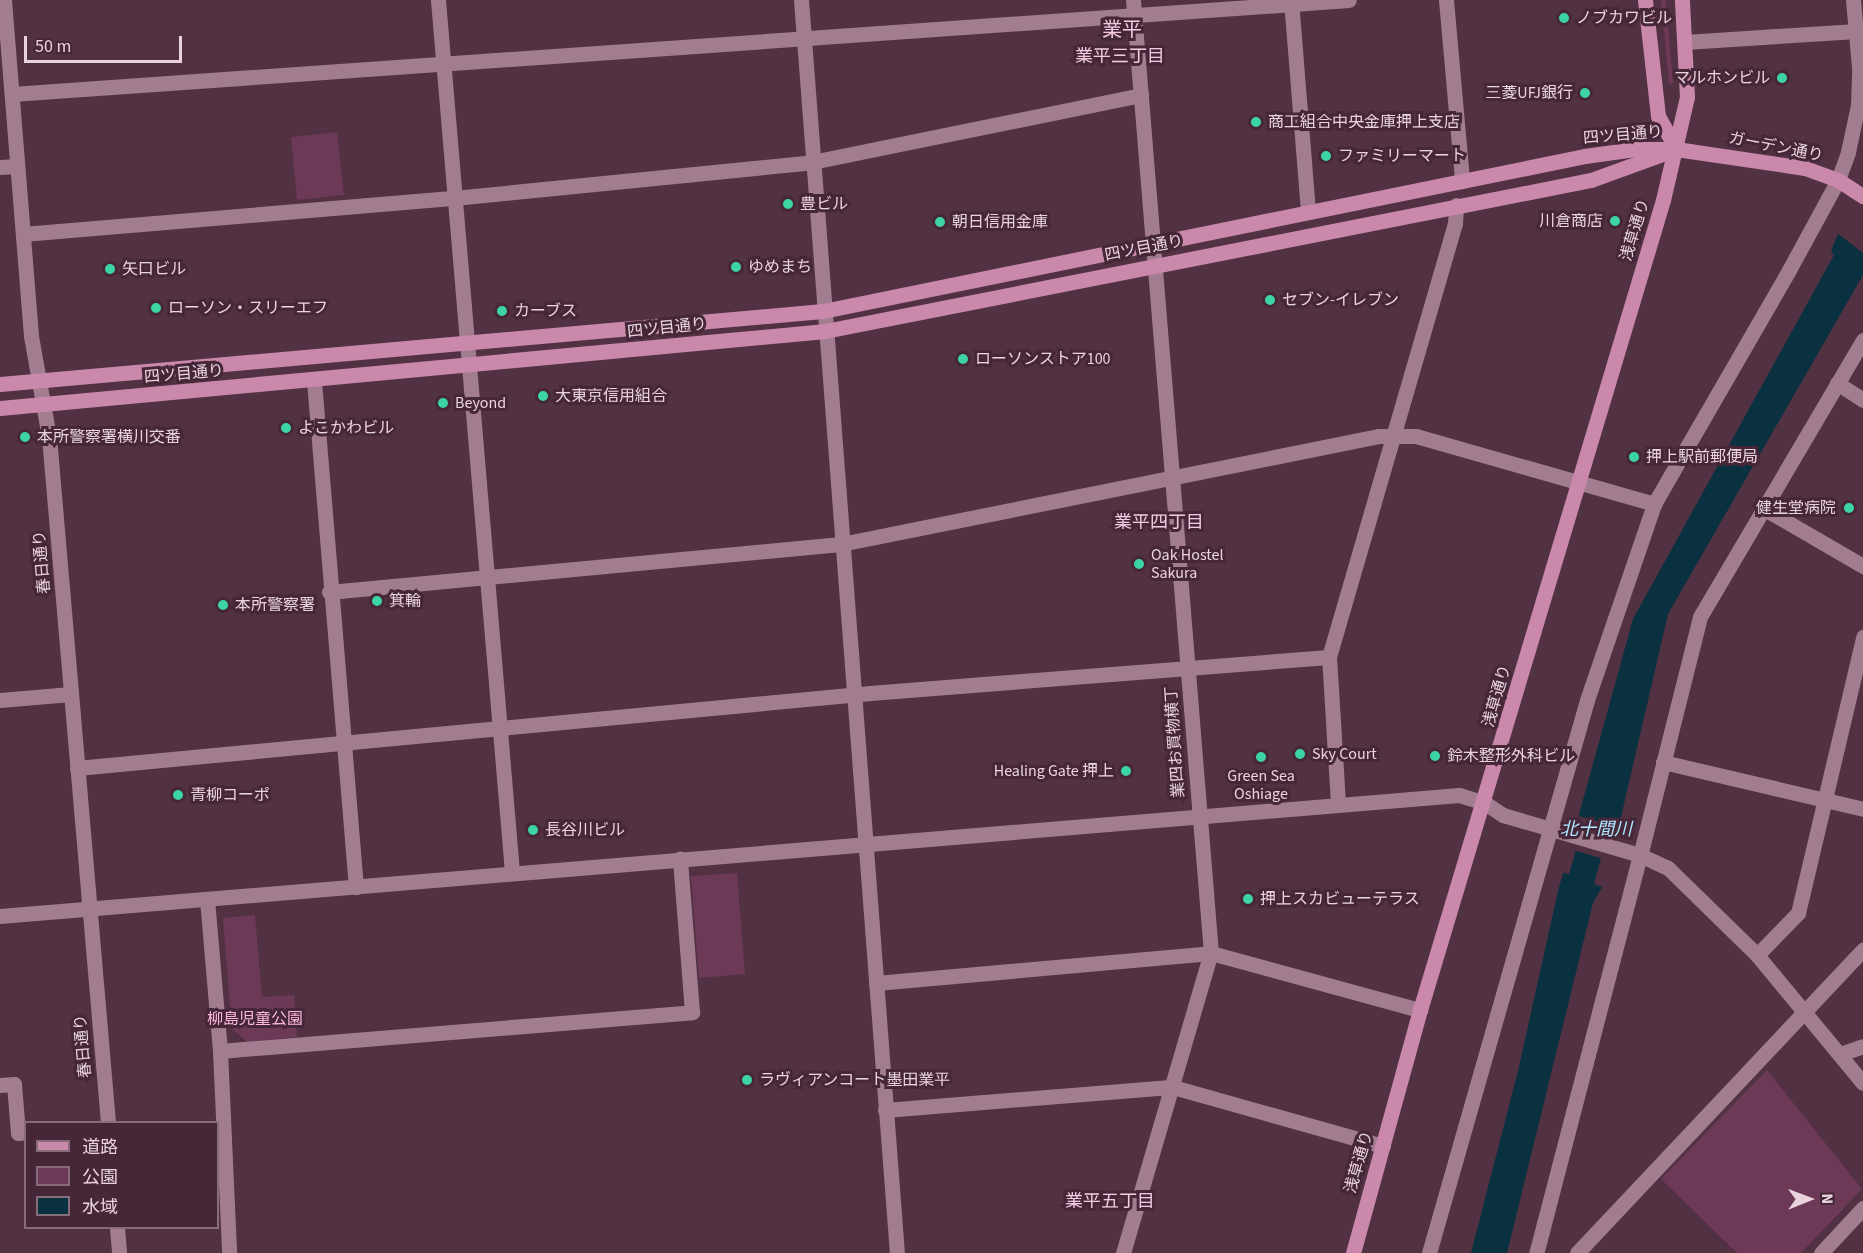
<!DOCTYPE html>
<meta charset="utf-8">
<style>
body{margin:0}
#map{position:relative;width:1863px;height:1253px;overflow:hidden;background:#513142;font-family:"Source Sans 3","Noto Sans JP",sans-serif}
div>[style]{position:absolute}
.green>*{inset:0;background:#6c3956}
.water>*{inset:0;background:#09313f}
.pier>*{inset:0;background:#513142}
.minor>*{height:15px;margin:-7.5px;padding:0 7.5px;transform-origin:7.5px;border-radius:7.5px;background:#a27d90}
.major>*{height:15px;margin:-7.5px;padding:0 7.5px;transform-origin:7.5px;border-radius:7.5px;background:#ca88ab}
.dots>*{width:16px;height:16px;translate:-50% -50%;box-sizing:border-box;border:3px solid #462738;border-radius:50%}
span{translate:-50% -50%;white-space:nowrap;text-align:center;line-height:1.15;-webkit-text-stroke:6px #462738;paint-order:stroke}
.poi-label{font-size:16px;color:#e9d4de}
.left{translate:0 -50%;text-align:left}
.right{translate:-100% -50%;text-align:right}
.street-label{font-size:16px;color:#e9d4de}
.park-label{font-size:16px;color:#fbb7db}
.neighbourhood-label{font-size:18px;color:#f3cadf}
.water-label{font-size:18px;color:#ade6ff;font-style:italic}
.quarter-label{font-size:20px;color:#f3cadf}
.legend{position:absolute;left:24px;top:1121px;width:195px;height:108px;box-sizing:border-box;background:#462738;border:2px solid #876c7a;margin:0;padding:8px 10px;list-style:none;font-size:18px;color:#e9d4de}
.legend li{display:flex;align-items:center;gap:12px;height:30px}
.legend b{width:30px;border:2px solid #876c7a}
.north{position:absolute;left:1779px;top:1169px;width:60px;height:60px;-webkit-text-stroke:4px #462738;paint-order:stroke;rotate:89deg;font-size:16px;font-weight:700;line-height:24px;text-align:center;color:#e9d4de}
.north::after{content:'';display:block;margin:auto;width:21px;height:27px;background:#e9d4de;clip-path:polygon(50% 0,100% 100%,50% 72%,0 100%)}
.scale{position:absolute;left:24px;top:36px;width:158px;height:27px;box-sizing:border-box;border:3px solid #e9d4de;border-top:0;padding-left:8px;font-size:18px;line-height:21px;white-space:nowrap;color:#e9d4de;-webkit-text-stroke:4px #462738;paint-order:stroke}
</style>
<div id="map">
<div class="green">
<i style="clip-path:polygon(1661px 0,1666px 0,1673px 83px,1669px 84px)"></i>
<i style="clip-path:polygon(337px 132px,344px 195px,297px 200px,291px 137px)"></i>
<i style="clip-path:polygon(737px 873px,745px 974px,699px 978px,691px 876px)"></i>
<i style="clip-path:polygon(255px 915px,262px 997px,294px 995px,297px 1037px,247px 1042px,232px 1029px,223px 918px)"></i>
<i style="clip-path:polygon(1767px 1070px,1862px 1189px,1801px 1253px,1737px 1253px,1661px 1179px)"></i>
</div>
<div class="water">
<i style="clip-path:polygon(1863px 173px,1863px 275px,1668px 614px,1611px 860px,1601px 858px,1594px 884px,1602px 887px,1593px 903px,1507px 1253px,1471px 1253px,1518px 1071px,1558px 891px,1563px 873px,1569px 874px,1576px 850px,1570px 847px,1633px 619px,1834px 255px,1831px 251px)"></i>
</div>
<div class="pier">
<i style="clip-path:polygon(1863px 170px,1863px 253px,1837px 233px)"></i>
<i style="clip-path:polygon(1575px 815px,1622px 828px,1613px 862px,1567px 848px)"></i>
</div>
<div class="minor">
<i style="left:4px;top:0;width:337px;rotate:85.4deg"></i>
<i style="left:31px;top:336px;width:103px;rotate:79.9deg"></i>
<i style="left:49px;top:437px;width:688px;rotate:85.08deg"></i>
<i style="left:438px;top:0;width:876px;rotate:85.15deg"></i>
<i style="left:801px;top:0;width:1257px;rotate:85.62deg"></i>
<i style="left:1291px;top:0;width:212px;rotate:85.4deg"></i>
<i style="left:1446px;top:0;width:182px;rotate:84.9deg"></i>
<i style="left:1685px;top:42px;width:172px;rotate:-3.7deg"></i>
<i style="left:12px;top:94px;width:1340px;rotate:-4.02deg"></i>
<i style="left:0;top:167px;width:17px;rotate:-3deg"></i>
<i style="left:23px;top:234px;width:433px;rotate:-4.8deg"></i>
<i style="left:454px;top:198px;width:360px;rotate:-5.7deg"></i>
<i style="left:812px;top:162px;width:336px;rotate:-11.5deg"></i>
<i style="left:1863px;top:340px;width:321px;rotate:120.5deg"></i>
<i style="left:1700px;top:617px;width:245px;rotate:104.1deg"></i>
<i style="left:1640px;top:855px;width:31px;rotate:25deg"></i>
<i style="left:1668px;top:868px;width:124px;rotate:44.3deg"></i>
<i style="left:1757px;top:955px;width:166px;rotate:50.4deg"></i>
<i style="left:314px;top:381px;width:508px;rotate:85.26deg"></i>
<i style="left:1837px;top:383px;width:31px;rotate:33deg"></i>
<i style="left:1763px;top:508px;width:116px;rotate:30.1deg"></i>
<i style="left:329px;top:592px;width:514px;rotate:-5.36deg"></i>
<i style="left:841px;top:544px;width:549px;rotate:-11.35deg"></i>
<i style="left:1379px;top:436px;width:37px"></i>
<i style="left:1416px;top:436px;width:248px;rotate:15.9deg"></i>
<i style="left:0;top:700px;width:71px;rotate:-4.8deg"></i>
<i style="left:1663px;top:762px;width:205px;rotate:13.2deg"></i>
<i style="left:77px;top:768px;width:797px;rotate:-5.4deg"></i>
<i style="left:870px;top:693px;width:460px;rotate:-4.5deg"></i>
<i style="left:1338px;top:803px;width:146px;rotate:-93.5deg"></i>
<i style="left:1329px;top:657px;width:451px;rotate:-73.8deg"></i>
<i style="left:1455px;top:224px;width:19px;rotate:-87deg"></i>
<i style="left:207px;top:899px;width:153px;rotate:85.1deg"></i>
<i style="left:220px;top:1051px;width:202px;rotate:87.4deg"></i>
<i style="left:0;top:916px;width:1464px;rotate:-4.74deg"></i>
<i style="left:1459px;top:795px;width:27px;rotate:17deg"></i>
<i style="left:1485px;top:803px;width:22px;rotate:34deg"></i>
<i style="left:1503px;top:815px;width:143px;rotate:16.3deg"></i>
<i style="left:1640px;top:855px;width:411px;rotate:104.6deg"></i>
<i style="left:1757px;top:955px;width:59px;rotate:-45.7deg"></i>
<i style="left:1798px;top:913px;width:284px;rotate:-76.7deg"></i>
<i style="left:876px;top:983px;width:336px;rotate:-5.1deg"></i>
<i style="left:1211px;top:953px;width:217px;rotate:15.3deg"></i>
<i style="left:220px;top:1051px;width:474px;rotate:-4.7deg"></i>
<i style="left:692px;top:1012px;width:154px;rotate:-94.5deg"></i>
<i style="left:1840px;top:1054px;width:24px;rotate:-19deg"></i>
<i style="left:0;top:1085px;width:14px;rotate:-4deg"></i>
<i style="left:14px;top:1084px;width:49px;rotate:85.3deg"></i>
<i style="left:18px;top:1133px;width:8px;rotate:-7deg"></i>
<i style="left:885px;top:1110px;width:289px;rotate:-4.6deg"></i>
<i style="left:1173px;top:1087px;width:218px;rotate:15.7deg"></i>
<i style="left:117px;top:1228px;width:25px;rotate:85deg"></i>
<i style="left:1123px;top:1253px;width:313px;rotate:-73.7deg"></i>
<i style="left:1211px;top:953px;width:956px;rotate:-94.68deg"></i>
<i style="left:1429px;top:1253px;width:575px;rotate:-74.05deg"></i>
<i style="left:1587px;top:700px;width:207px;rotate:-71.1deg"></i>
<i style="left:1654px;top:504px;width:270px;rotate:-60deg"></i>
<i style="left:1789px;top:270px;width:102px;rotate:-61.4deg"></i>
<i style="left:1838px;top:180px;width:30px;rotate:-70deg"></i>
<i style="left:1848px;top:152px;width:48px;rotate:-78deg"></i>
<i style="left:1858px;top:105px;width:38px;rotate:-88deg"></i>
<i style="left:1859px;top:67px;width:67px;rotate:-95.1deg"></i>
<i style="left:1577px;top:1253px;width:417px;rotate:-46.7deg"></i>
<i style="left:1821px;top:1253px;width:62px;rotate:-47deg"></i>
</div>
<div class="major">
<i style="left:1645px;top:0;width:117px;rotate:83.6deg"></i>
<i style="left:1658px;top:116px;width:38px;rotate:61deg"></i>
<i style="left:0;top:384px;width:826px;rotate:-5.07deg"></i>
<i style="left:823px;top:311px;width:778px;rotate:-11.5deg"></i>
<i style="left:1585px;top:156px;width:50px;rotate:-8deg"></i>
<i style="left:1635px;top:149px;width:41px"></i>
<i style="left:1676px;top:149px;width:130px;rotate:8.4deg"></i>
<i style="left:1805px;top:168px;width:35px;rotate:20deg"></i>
<i style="left:1838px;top:180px;width:30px;rotate:33deg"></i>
<i style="left:0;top:408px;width:829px;rotate:-5.33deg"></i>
<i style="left:825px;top:331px;width:781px;rotate:-11.15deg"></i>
<i style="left:1591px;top:180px;width:82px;rotate:-20deg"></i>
<i style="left:1353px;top:1253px;width:252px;rotate:-74.6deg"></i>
<i style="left:1420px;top:1010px;width:846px;rotate:-73.3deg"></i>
<i style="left:1663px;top:200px;width:106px;rotate:-76.9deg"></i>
<i style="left:1687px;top:97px;width:97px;rotate:-93deg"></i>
</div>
<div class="dots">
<i style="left:1564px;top:18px;background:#3dd4a3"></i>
<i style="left:1782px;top:78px;background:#3dd4a3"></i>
<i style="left:1585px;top:93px;background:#3dd4a3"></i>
<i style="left:1256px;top:122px;background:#3dd4a3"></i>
<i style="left:1326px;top:156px;background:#3dd4a3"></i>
<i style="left:788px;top:204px;background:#3dd4a3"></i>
<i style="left:1615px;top:221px;background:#3dd4a3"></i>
<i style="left:940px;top:222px;background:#3dd4a3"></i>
<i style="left:736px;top:267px;background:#3dd4a3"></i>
<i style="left:110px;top:269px;background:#3dd4a3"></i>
<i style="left:1270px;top:300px;background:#3dd4a3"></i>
<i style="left:156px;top:308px;background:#3dd4a3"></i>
<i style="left:502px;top:311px;background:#3dd4a3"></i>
<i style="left:963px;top:359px;background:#3dd4a3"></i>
<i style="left:543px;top:396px;background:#3dd4a3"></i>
<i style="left:443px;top:403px;background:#3dd4a3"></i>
<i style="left:286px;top:428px;background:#3dd4a3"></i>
<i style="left:25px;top:437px;background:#3dd4a3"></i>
<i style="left:1634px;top:457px;background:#3dd4a3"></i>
<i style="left:1849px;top:508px;background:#3dd4a3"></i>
<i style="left:1139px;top:564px;background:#3dd4a3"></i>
<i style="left:377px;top:601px;background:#3dd4a3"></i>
<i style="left:223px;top:605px;background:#3dd4a3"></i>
<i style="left:1300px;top:754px;background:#3dd4a3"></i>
<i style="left:1435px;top:756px;background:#3dd4a3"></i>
<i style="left:1261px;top:757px;background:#3dd4a3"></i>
<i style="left:1126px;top:771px;background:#3dd4a3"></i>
<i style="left:178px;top:795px;background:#3dd4a3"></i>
<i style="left:533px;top:830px;background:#3dd4a3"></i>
<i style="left:1248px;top:899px;background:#3dd4a3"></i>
<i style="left:747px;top:1080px;background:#3dd4a3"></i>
</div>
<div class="poi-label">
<span class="left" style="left:1576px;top:18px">ノブカワビル</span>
<span class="right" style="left:1770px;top:78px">マルホンビル</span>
<span class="right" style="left:1573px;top:93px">三菱UFJ銀行</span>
<span class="left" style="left:1268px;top:122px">商工組合中央金庫押上支店</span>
<span class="left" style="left:1338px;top:156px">ファミリーマート</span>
<span class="left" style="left:800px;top:204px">豊ビル</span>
<span class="right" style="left:1603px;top:221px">川倉商店</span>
<span class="left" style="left:952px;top:222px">朝日信用金庫</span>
<span class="left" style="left:748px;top:267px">ゆめまち</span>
<span class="left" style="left:122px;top:269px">矢口ビル</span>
<span class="left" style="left:1282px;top:300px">セブン-イレブン</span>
<span class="left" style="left:168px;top:308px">ローソン・スリーエフ</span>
<span class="left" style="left:514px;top:311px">カーブス</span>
<span class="left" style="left:975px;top:359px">ローソンストア100</span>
<span class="left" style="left:555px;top:396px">大東京信用組合</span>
<span class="left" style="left:455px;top:403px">Beyond</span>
<span class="left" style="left:298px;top:428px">よこかわビル</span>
<span class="left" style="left:37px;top:437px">本所警察署横川交番</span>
<span class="left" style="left:1646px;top:457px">押上駅前郵便局</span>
<span class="right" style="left:1836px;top:508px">健生堂病院</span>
<span class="left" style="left:1151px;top:564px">Oak Hostel<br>Sakura</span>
<span class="left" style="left:389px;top:601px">箕輪</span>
<span class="left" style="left:235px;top:605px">本所警察署</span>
<span class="left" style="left:1312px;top:754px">Sky Court</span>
<span class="left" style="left:1447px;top:756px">鈴木整形外科ビル</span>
<span class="right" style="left:1114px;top:771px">Healing Gate 押上</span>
<span style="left:1261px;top:785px">Green Sea<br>Oshiage</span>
<span class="left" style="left:190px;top:795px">青柳コーポ</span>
<span class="left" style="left:545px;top:830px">長谷川ビル</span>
<span class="left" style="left:1260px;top:899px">押上スカビューテラス</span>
<span class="left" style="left:759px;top:1080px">ラヴィアンコート墨田業平</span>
</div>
<div class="street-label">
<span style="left:1623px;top:135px;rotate:-5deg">四ツ目通り</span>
<span style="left:1776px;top:147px;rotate:11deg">ガーデン通り</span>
<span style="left:1635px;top:230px;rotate:-73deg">浅草通り</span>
<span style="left:1144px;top:248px;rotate:-11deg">四ツ目通り</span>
<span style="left:667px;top:328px;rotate:-6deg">四ツ目通り</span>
<span style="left:184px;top:374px;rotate:-5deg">四ツ目通り</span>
<span style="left:42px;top:562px;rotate:-95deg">春日通り</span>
<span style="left:1497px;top:696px;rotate:-74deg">浅草通り</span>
<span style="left:1175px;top:742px;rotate:-94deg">業四お買物横丁</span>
<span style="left:83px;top:1046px;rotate:-95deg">春日通り</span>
<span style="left:1359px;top:1162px;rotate:-74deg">浅草通り</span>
</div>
<div class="park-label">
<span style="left:255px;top:1019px">柳島児童公園</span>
</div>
<div class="neighbourhood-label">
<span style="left:1120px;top:57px">業平三丁目</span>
<span style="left:1159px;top:523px">業平四丁目</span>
<span style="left:1110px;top:1202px">業平五丁目</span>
</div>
<div class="water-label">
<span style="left:1596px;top:830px">北十間川</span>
</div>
<div class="quarter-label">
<span style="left:1122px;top:30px">業平</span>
</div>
<ul class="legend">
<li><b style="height:8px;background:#ca88ab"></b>道路</li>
<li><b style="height:16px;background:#6c3956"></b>公園</li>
<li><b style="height:16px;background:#09313f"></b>水域</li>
</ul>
<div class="north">N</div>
<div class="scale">50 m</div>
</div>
